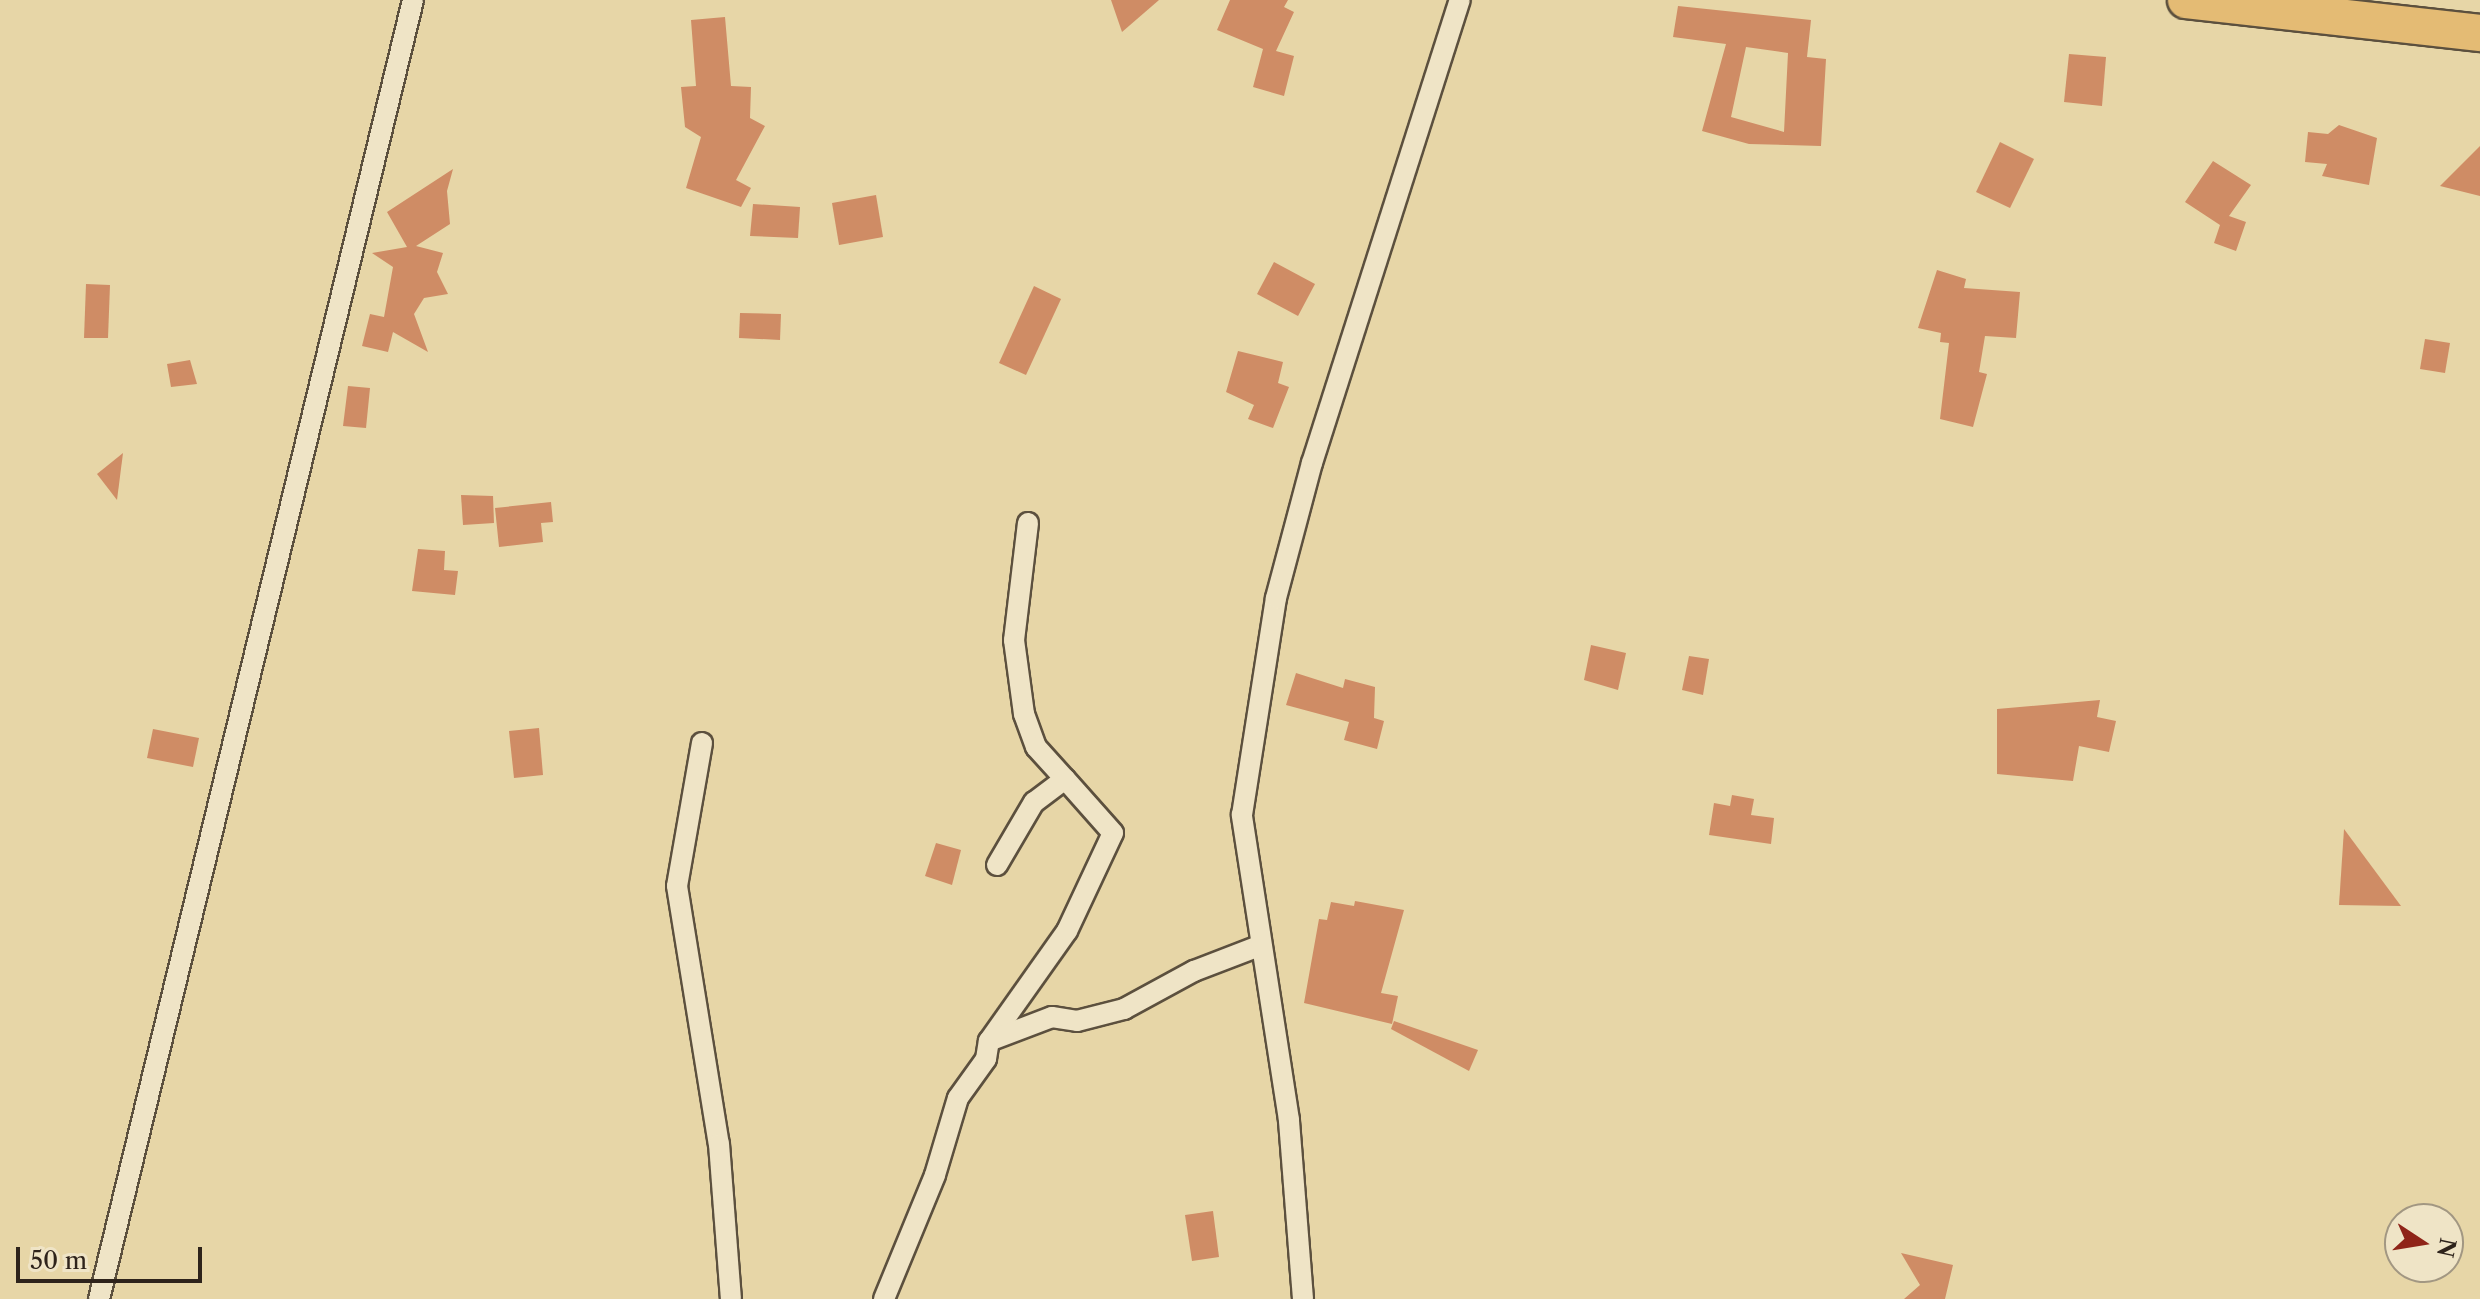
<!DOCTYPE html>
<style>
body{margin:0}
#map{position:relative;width:2480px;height:1299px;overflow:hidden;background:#e7d6a7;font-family:"Libre Caslon Text",serif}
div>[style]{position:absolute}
.building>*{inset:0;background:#cf8c65}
.roads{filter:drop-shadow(2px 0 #5c503e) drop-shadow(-2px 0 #5c503e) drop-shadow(0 2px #5c503e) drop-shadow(0 -2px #5c503e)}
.street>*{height:20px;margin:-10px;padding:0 10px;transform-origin:10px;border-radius:10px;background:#efe4c6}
.highway>*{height:36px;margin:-18px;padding:0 18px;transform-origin:18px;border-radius:18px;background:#e4bb74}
span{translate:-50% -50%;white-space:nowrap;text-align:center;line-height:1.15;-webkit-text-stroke:6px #efe4c6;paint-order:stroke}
.north{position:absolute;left:2384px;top:1203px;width:80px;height:80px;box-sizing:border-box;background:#efe4c6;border:2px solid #a29782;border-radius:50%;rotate:102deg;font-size:22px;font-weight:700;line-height:32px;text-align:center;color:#2e231b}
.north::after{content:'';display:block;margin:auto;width:28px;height:36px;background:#8f2418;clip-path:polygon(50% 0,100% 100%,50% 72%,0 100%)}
.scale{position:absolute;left:16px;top:1247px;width:186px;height:36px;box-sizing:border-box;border:4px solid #2e231b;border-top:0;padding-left:10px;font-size:24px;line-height:28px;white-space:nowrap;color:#2e231b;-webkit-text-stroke:6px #efe4c6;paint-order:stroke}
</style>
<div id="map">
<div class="building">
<i style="clip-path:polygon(1111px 0,1159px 0,1122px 32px)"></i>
<i style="clip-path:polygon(1230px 0,1288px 0,1284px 7px,1294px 12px,1276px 51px,1294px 56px,1284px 96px,1253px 87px,1263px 49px,1217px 30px)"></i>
<i style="clip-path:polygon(evenodd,1678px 6px,1811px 20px,1807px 57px,1826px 59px,1821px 146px,1749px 144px,1702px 131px,1726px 44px,1673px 37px,1678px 6px,1746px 47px,1788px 53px,1784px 132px,1731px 117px,1746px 47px)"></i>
<i style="clip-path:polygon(725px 17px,731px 86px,751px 87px,750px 118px,765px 126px,736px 180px,751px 188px,741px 207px,686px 188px,701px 137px,685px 127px,681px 87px,696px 86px,691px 20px)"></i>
<i style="clip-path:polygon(2069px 54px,2106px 57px,2102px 106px,2064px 102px)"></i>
<i style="clip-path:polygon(2339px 125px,2377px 138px,2369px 185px,2322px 176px,2327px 164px,2305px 162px,2308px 132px,2328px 134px)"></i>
<i style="clip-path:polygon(2000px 142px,2034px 159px,2010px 208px,1976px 192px)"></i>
<i style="clip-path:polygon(2480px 146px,2480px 196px,2440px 186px)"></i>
<i style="clip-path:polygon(2213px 161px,2251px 185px,2229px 216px,2246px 222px,2236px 251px,2214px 243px,2220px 225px,2185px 202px)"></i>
<i style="clip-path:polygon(453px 169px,447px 191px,450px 224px,416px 246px,443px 253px,437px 272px,448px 294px,424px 298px,414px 314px,428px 352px,393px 332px,388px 352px,362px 346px,370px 314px,384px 317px,393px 267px,372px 253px,407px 247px,387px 212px)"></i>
<i style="clip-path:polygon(876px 195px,883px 237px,839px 245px,832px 203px)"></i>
<i style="clip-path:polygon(753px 204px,800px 207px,798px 238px,750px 236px)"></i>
<i style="clip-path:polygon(1274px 262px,1315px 284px,1298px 316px,1257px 294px)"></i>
<i style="clip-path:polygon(1937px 270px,1966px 279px,1964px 288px,2020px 292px,2016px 338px,1985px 336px,1979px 372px,1987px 374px,1973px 427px,1940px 419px,1949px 343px,1940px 342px,1941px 333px,1918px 328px)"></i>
<i style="clip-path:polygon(86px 284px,110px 285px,108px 338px,84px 338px)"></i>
<i style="clip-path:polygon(1034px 286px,1061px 299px,1026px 375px,999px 363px)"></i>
<i style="clip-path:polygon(740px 313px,781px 314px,780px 340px,739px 338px)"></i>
<i style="clip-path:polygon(2425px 339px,2450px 343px,2445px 373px,2420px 369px)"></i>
<i style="clip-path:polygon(1238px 351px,1283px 362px,1278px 383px,1289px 387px,1273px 428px,1248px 419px,1254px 405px,1226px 392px)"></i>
<i style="clip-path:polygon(190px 360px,197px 384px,171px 387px,167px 364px)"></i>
<i style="clip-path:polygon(348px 386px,370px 388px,366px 428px,343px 426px)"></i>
<i style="clip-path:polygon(123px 453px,117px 500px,97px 474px)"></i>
<i style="clip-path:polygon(461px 495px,493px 496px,494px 523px,463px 525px)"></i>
<i style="clip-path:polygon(551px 502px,553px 522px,541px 523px,543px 542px,499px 547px,495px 508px)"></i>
<i style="clip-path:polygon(418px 549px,445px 551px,444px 570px,458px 571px,455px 595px,412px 591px)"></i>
<i style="clip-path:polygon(1591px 645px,1626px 653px,1618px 690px,1584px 680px)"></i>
<i style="clip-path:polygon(1689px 656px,1709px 659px,1703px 695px,1682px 690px)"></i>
<i style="clip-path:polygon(1296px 673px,1343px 688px,1345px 679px,1375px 687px,1374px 718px,1384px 721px,1377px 749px,1344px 740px,1349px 722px,1286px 705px)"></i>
<i style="clip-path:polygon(2100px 700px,2097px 717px,2116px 721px,2109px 752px,2079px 746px,2073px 781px,1997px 774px,1997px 709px)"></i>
<i style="clip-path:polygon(539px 728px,543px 775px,514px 778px,509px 731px)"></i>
<i style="clip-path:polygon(153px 729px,199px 738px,193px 767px,147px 758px)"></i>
<i style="clip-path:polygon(1732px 795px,1754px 799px,1751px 815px,1774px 818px,1771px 844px,1709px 835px,1714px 803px,1730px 806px)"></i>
<i style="clip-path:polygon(2344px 829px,2401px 906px,2339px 905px)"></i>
<i style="clip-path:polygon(936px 843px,961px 850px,952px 885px,925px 876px)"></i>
<i style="clip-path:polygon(1355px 901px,1404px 910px,1381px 993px,1398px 996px,1392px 1024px,1304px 1003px,1319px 919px,1327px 920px,1331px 902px,1354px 906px)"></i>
<i style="clip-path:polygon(1394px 1021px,1478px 1050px,1469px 1071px,1391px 1029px)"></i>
<i style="clip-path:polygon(1213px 1211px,1219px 1257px,1192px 1261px,1185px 1215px)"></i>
<i style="clip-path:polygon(1901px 1253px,1953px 1265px,1945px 1299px,1904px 1299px,1920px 1285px)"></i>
</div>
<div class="roads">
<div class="street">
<i style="left:1028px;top:523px;width:118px;rotate:96.8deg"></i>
<i style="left:1014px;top:640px;width:75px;rotate:82.3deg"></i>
<i style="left:1024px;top:714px;width:35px;rotate:70deg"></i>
<i style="left:1036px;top:747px;width:43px;rotate:47.8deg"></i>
<i style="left:702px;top:743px;width:145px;rotate:99.9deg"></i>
<i style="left:677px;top:886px;width:261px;rotate:80.8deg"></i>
<i style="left:719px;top:1144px;width:155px;rotate:85.6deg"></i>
<i style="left:989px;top:1041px;width:135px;rotate:-54.7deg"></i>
<i style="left:1067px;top:931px;width:108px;rotate:-64.9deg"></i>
<i style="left:1113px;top:833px;width:72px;rotate:-131.6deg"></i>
<i style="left:1065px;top:779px;width:39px;rotate:143deg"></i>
<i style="left:1034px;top:802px;width:73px;rotate:120.4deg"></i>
<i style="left:99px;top:1299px;width:1336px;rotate:-76.41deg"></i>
<i style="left:884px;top:1299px;width:134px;rotate:-67.6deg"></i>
<i style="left:935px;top:1175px;width:80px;rotate:-73.4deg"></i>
<i style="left:958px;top:1098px;width:48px;rotate:-54.3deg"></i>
<i style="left:986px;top:1059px;width:18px;rotate:-81deg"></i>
<i style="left:989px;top:1041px;width:67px;rotate:-20.9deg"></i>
<i style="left:1052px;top:1017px;width:25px;rotate:9deg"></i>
<i style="left:1077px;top:1021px;width:49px;rotate:-14.3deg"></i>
<i style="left:1124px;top:1009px;width:80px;rotate:-28.5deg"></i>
<i style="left:1194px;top:971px;width:70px;rotate:-21deg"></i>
<i style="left:1303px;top:1299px;width:180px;rotate:-94.5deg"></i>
<i style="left:1289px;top:1120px;width:309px;rotate:-98.8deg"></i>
<i style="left:1242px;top:815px;width:220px;rotate:-81.1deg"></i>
<i style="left:1276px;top:598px;width:140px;rotate:-75.1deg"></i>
<i style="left:1312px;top:463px;width:486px;rotate:-72.3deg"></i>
</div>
<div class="highway">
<i style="left:2186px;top:0;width:296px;rotate:6.4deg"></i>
</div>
</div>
<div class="north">N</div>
<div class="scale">50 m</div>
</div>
